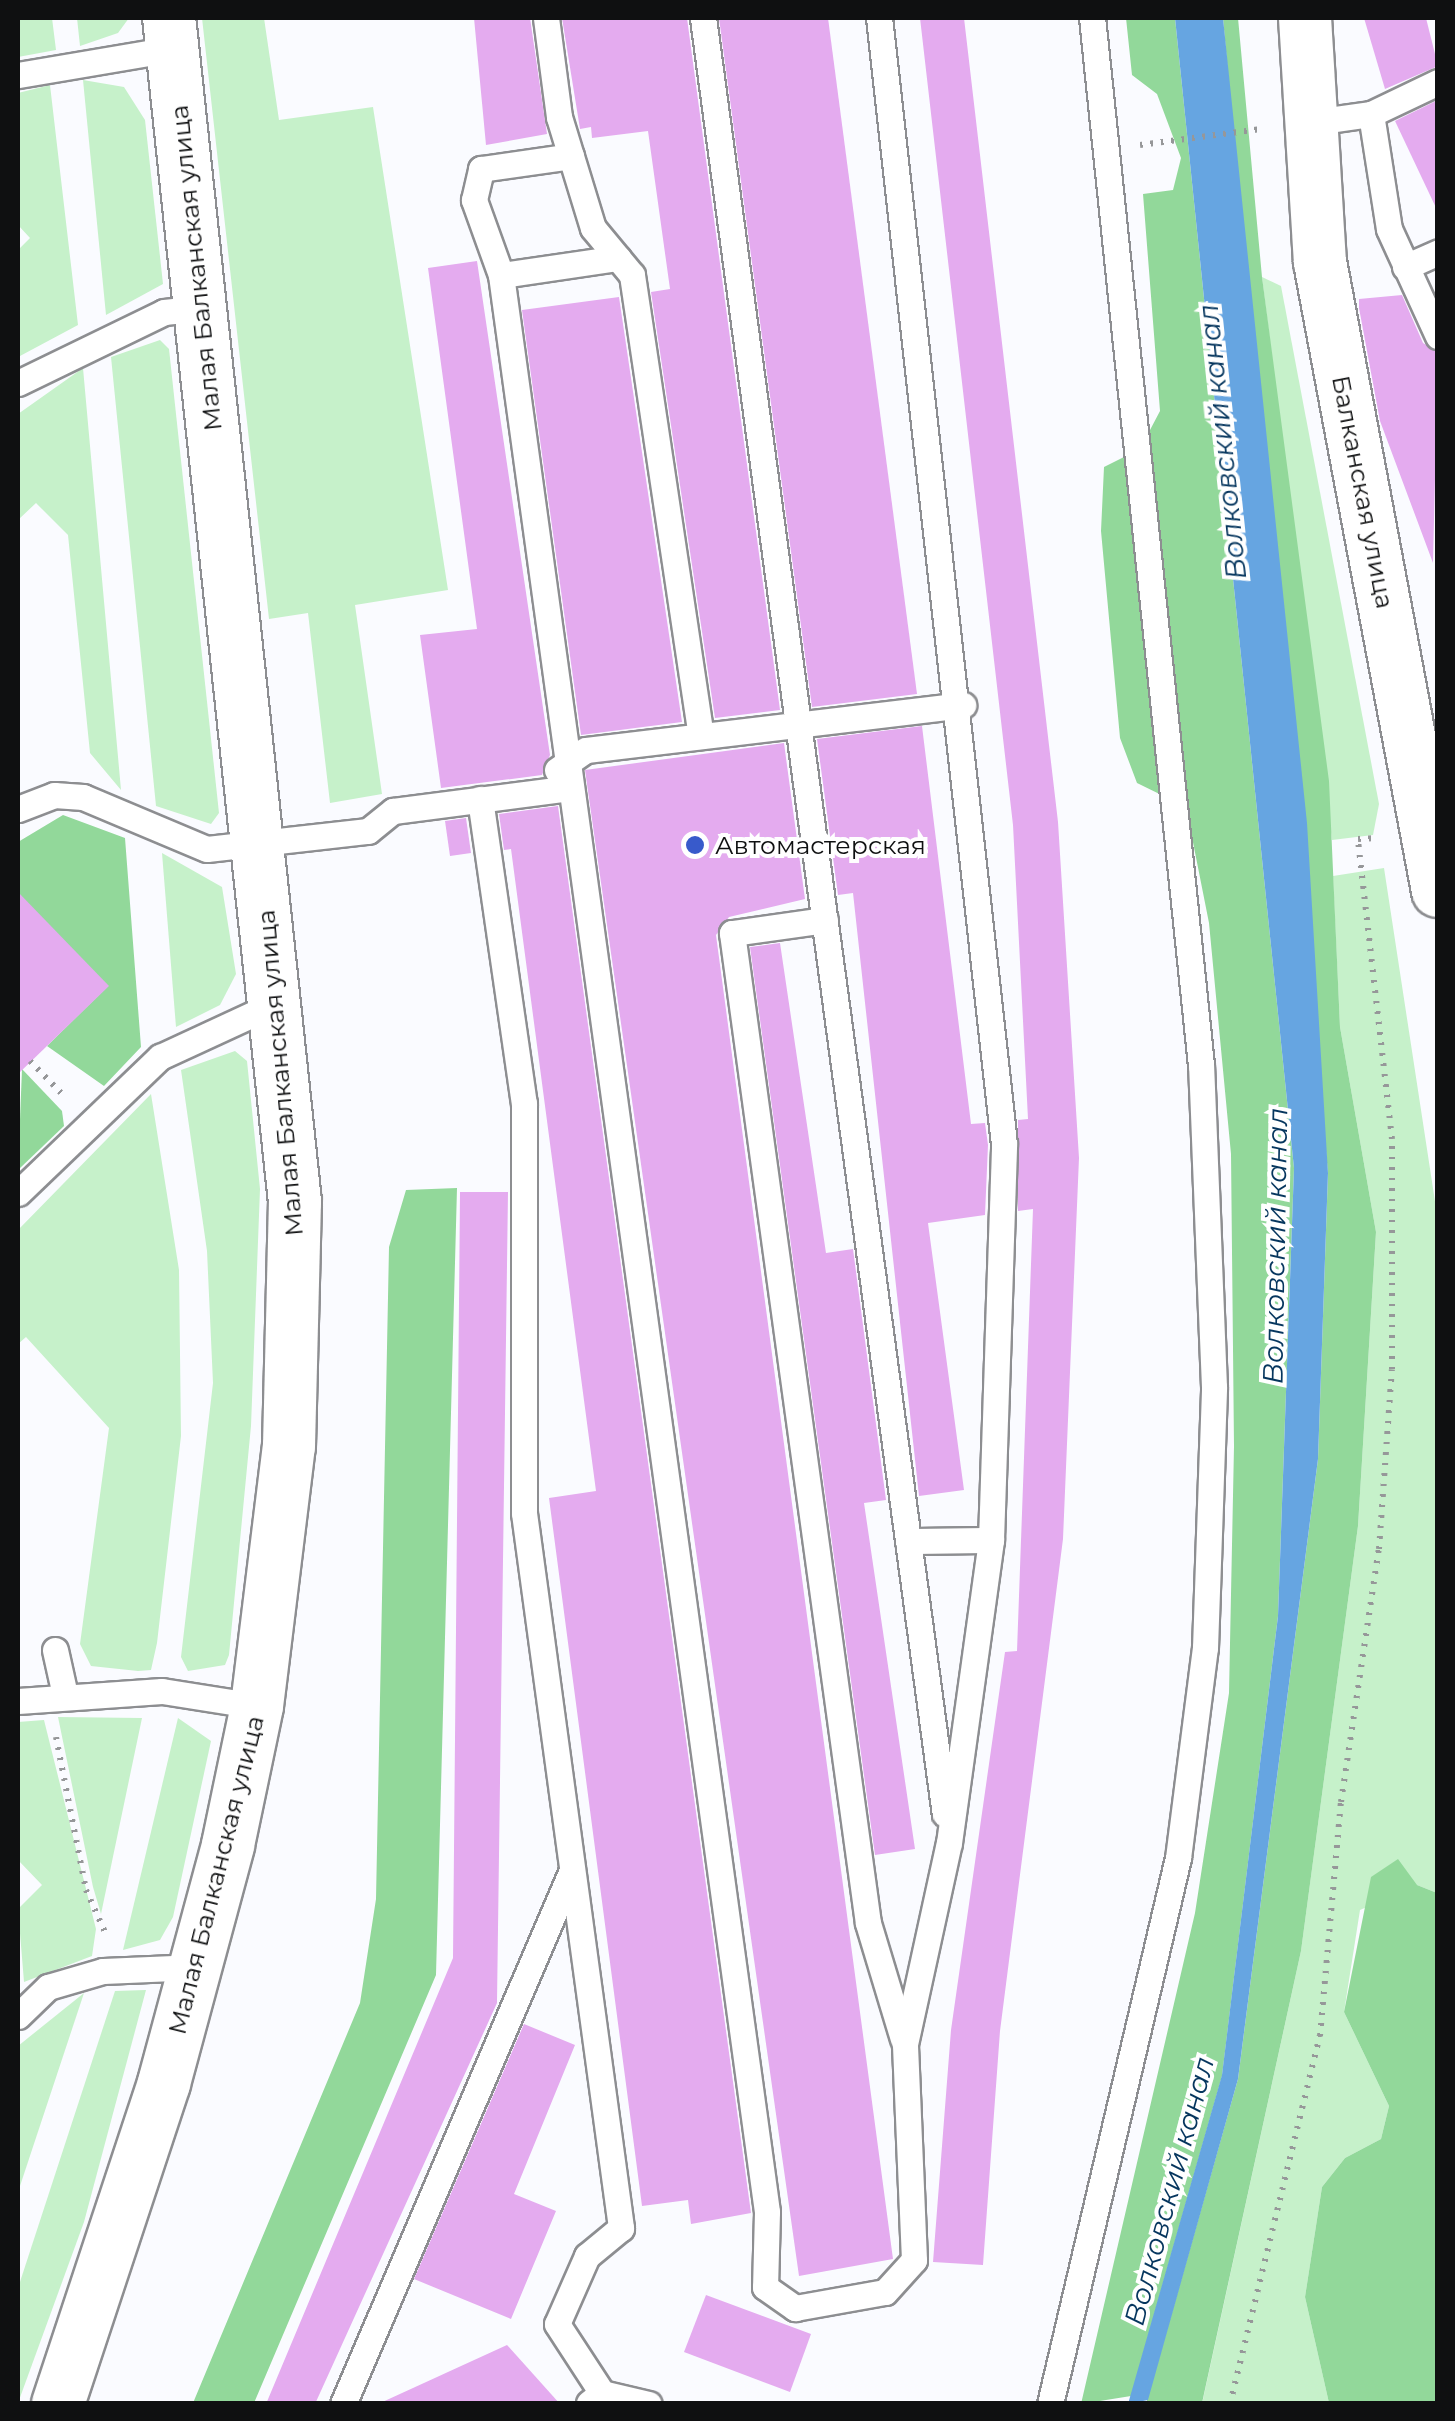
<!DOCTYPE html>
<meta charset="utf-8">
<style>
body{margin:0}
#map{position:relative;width:1455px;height:2421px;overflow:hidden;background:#fafbff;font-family:Montserrat,sans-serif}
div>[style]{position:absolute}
.green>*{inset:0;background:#c6f1ca}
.forest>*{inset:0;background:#92d89a}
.water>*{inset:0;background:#66a5e1}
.building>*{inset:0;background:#e4abef}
.path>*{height:6px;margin-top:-3px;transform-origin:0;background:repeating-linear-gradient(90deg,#969799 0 2.5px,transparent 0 10.5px)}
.roads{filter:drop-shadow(2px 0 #8d8e91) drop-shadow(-2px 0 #8d8e91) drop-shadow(0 2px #8d8e91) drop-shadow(0 -2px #8d8e91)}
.lane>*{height:25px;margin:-12.5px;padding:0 12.5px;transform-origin:12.5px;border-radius:12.5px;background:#fff}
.street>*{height:52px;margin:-26px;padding:0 26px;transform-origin:26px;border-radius:26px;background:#fff}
.dots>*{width:28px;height:28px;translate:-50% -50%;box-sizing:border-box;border:5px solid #fff;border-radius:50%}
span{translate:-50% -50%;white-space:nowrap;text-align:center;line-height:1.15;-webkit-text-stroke:8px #fff;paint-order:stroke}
.street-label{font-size:25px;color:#0f1011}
.poi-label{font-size:25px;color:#0f1011}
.left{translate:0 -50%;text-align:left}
.water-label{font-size:28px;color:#06365e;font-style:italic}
.frame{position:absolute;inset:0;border:20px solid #0f1011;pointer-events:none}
</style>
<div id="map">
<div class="green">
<i style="clip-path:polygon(18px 18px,52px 18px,56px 50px,18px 57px)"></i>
<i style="clip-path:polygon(77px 18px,129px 18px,118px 33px,80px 46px)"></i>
<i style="clip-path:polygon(202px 18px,264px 18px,279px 120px,373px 107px,448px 590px,355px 605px,382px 794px,330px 803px,308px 613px,269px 619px)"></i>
<i style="clip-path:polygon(83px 80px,124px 87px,145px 120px,163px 284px,106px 315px)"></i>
<i style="clip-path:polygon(50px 85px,78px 325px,20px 356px,18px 250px,30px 238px,18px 225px,18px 93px)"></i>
<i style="clip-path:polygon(1262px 277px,1281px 286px,1379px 804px,1373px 835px,1332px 840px)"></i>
<i style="clip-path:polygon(160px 340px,169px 349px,219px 813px,211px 824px,156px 806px,111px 357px)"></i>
<i style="clip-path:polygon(83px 368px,121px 790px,90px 753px,68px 535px,36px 503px,18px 520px,18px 414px)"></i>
<i style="clip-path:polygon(162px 853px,222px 887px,236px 974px,220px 1005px,176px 1027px)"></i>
<i style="clip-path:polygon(1384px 868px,1438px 1221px,1437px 1893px,1417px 1885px,1360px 1910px,1344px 2012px,1389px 2106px,1381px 2139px,1345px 2158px,1322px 2187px,1305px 2297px,1329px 2403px,1202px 2404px,1301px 1951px,1358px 1526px,1376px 1232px,1340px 1027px,1333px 876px)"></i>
<i style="clip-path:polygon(235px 1051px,247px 1061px,260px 1189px,251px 1426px,229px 1655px,225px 1665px,188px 1671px,181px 1657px,213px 1383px,207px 1251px,181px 1070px)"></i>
<i style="clip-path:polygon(151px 1094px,179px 1270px,181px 1436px,157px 1643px,151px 1670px,138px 1671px,91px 1666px,80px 1644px,109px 1428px,26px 1337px,18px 1344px,18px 1230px)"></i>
<i style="clip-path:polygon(58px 1717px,142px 1718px,101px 1914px,93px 1887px)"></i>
<i style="clip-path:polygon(178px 1718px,211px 1741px,173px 1917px,160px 1940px,123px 1950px)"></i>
<i style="clip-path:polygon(44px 1720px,96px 1929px,92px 1956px,24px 1982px,18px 1909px,42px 1885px,18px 1860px,18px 1722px)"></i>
<i style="clip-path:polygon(146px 1990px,84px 2222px,18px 2403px,18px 2288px,115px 1991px)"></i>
<i style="clip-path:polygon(84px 1993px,18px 2192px,18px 2046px)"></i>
</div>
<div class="forest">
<i style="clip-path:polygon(1126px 18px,1175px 18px,1294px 1168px,1278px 1616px,1222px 2076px,1131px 2396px,1081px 2404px,1195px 1913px,1229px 1693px,1234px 1446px,1231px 1154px,1209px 923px,1186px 807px,1137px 783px,1120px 738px,1101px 531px,1104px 467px,1140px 449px,1160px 411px,1143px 194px,1173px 190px,1181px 158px,1157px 94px,1132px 75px)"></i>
<i style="clip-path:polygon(1223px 18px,1238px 18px,1262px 277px,1329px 781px,1340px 1027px,1376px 1232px,1358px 1526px,1301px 1951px,1202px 2403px,1146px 2404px,1238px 2079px,1318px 1459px,1328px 1173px)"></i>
<i style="clip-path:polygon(63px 815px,125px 838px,141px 1047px,104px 1086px,47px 1046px,108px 986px,18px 898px,18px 842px)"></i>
<i style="clip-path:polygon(22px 1069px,62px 1111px,64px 1126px,18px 1170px)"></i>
<i style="clip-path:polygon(457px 1188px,436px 1975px,254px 2403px,193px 2403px,360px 2003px,376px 1899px,389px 1247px,406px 1190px)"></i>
<i style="clip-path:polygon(1398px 1859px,1417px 1885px,1437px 1893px,1437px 2403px,1329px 2403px,1305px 2297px,1322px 2187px,1345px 2158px,1381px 2139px,1389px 2106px,1344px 2012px,1371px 1877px)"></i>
</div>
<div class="water">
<i style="clip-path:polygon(1175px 18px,1223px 18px,1307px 823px,1328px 1173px,1318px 1459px,1238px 2079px,1148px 2400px,1128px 2404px,1222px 2075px,1278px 1616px,1294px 1168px)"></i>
</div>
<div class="building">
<i style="clip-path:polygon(474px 18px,530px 18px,547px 134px,486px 145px)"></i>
<i style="clip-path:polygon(562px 18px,687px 18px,780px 710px,715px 718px,651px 292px,670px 289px,648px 131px,592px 138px,591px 127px,580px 129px)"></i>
<i style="clip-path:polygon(719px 18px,828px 18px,917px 694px,812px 707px)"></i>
<i style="clip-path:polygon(920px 18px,964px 18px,1058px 822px,1079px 1158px,1063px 1539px,1000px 2031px,983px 2265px,933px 2262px,951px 2030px,1005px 1652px,1017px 1651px,1033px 1209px,1018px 1211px,1018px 1120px,1028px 1119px,1013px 825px)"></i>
<i style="clip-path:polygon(1364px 18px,1426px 18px,1438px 66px,1385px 89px)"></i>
<i style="clip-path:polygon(1438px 100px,1438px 212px,1395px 121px)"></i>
<i style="clip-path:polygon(477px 261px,550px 755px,542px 775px,441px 788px,420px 635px,477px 629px,428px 268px)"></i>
<i style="clip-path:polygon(1402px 295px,1423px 343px,1438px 352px,1433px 563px,1380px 421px,1359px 308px,1359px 299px)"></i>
<i style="clip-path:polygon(619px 297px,682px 722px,581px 735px,522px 310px)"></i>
<i style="clip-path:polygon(922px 726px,971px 1124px,985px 1123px,988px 1145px,985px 1215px,928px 1223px,964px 1490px,919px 1496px,853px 893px,838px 895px,817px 739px)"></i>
<i style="clip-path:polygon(784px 743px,805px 899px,729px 917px,716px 935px,893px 2259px,799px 2276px,585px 770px)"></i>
<i style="clip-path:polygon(558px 806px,751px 2213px,691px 2224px,688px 2200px,642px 2206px,549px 1498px,596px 1491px,511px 849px,504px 850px,499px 814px)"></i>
<i style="clip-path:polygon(466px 818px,471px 853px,450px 856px,445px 821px)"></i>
<i style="clip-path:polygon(18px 892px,109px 986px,18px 1074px)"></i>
<i style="clip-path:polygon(780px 943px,826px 1253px,853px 1249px,886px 1500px,864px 1503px,915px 1849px,875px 1855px,750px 947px)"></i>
<i style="clip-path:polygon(460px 1192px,508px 1192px,497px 2003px,315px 2404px,266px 2404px,453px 1958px)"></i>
<i style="clip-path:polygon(524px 2024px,575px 2045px,514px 2194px,556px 2211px,511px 2319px,414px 2279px)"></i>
<i style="clip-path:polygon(706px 2295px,811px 2334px,790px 2392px,684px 2352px)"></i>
<i style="clip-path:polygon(507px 2345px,560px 2404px,378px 2404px)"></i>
</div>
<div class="path">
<i style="left:1140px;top:145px;width:122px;rotate:-7.5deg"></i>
<i style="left:30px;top:1061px;width:49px;rotate:45.8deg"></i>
<i style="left:56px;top:1737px;width:156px;rotate:78.9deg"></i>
<i style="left:86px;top:1890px;width:46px;rotate:65.7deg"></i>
<i style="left:1230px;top:2404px;width:379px;rotate:-76.3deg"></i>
<i style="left:1320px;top:2036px;width:235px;rotate:-84.9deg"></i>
<i style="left:1341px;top:1802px;width:256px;rotate:-81.5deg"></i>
<i style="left:1379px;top:1549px;width:180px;rotate:-85.9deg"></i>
<i style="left:1392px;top:1369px;width:230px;rotate:-90deg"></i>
<i style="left:1392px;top:1139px;width:302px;rotate:-96.5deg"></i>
<i style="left:1358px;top:839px;width:20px;rotate:-3deg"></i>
</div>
<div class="roads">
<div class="lane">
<i style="left:546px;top:18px;width:100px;rotate:82.5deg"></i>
<i style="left:559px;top:117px;width:116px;rotate:73deg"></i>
<i style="left:593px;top:228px;width:61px;rotate:50.3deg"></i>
<i style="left:632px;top:275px;width:466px;rotate:81.5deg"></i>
<i style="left:703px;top:18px;width:1812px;rotate:82.33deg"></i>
<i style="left:18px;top:75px;width:156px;rotate:-9.6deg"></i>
<i style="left:1371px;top:114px;width:116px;rotate:81.1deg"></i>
<i style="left:1389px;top:229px;width:118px;rotate:65.4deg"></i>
<i style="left:1307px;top:123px;width:65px;rotate:-8deg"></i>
<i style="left:1371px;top:114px;width:74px;rotate:-25.5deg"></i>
<i style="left:618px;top:258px;width:118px;rotate:171.7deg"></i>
<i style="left:501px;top:275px;width:1955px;rotate:82.18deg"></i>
<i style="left:767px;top:2212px;width:75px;rotate:91.5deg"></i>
<i style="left:765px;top:2287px;width:37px;rotate:35deg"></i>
<i style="left:795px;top:2308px;width:91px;rotate:-10.1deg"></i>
<i style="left:885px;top:2292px;width:43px;rotate:-47.8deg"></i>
<i style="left:914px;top:2260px;width:216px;rotate:-92.4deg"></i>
<i style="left:905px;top:2044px;width:206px;rotate:-77.7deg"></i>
<i style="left:949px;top:1843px;width:306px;rotate:-82.1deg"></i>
<i style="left:991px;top:1540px;width:396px;rotate:-88.1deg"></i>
<i style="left:1004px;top:1144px;width:1133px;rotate:-96.33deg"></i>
<i style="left:1405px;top:267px;width:36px;rotate:-24deg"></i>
<i style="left:501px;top:275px;width:80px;rotate:-109.8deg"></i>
<i style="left:474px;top:200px;width:32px;rotate:-77deg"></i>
<i style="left:481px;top:169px;width:91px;rotate:-8.2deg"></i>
<i style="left:18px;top:383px;width:162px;rotate:-25.9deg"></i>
<i style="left:164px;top:312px;width:36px;rotate:-6deg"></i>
<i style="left:557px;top:770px;width:35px;rotate:-35deg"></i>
<i style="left:586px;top:750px;width:380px;rotate:-6.8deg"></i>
<i style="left:480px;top:799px;width:307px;rotate:81.8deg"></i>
<i style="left:524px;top:1103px;width:410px;rotate:90deg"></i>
<i style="left:524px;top:1513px;width:722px;rotate:82.27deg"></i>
<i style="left:621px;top:2228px;width:44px;rotate:140.5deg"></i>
<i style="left:587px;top:2256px;width:74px;rotate:113.8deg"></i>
<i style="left:557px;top:2324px;width:82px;rotate:56.9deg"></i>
<i style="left:18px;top:809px;width:39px;rotate:-21deg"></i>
<i style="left:54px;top:795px;width:29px;rotate:4deg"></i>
<i style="left:83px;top:797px;width:134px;rotate:22.8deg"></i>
<i style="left:207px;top:849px;width:162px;rotate:-6.4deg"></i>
<i style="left:368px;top:831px;width:32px;rotate:-39deg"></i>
<i style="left:393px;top:811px;width:178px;rotate:-7.4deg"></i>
<i style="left:825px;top:920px;width:94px;rotate:172deg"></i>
<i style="left:732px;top:933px;width:999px;rotate:82.18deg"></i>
<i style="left:868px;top:1923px;width:121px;rotate:73.2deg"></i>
<i style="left:18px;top:1193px;width:197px;rotate:-43.8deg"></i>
<i style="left:160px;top:1057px;width:129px;rotate:-24.8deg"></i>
<i style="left:908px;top:1541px;width:83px;rotate:-0.7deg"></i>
<i style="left:55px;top:1650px;width:46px;rotate:77.5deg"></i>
<i style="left:18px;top:1701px;width:144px;rotate:-4deg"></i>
<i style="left:162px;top:1691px;width:96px;rotate:9deg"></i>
<i style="left:18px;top:2016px;width:42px;rotate:-44deg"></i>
<i style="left:48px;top:1987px;width:57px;rotate:-16.2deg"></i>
<i style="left:103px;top:1971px;width:94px;rotate:-2.4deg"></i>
<i style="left:589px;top:2403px;width:16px;rotate:-38deg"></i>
<i style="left:602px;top:2393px;width:48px;rotate:13.2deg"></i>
<i style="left:343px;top:2404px;width:576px;rotate:-66.78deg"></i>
<i style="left:1050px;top:2404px;width:561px;rotate:-76.81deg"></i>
<i style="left:1178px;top:1858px;width:212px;rotate:-82.7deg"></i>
<i style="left:1205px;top:1648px;width:261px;rotate:-88deg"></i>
<i style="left:1214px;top:1387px;width:322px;rotate:-92.3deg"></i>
<i style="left:1201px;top:1065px;width:1053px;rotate:-95.94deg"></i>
</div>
<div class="street">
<i style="left:1305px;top:18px;width:244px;rotate:86.5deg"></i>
<i style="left:1320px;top:262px;width:640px;rotate:79.37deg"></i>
<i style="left:58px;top:2404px;width:338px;rotate:-71.7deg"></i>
<i style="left:164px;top:2083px;width:246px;rotate:-74.9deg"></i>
<i style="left:228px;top:1845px;width:142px;rotate:-78.2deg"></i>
<i style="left:257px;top:1706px;width:262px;rotate:-83deg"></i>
<i style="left:289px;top:1446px;width:244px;rotate:-88.6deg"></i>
<i style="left:295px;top:1202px;width:1191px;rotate:-96.07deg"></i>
</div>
</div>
<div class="dots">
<i style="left:695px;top:845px;background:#385acb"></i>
</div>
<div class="street-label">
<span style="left:196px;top:268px;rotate:-96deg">Малая Балканская улица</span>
<span style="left:1363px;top:492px;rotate:79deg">Балканская улица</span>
<span style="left:280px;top:1073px;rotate:-95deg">Малая Балканская улица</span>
<span style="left:216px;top:1875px;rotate:-76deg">Малая Балканская улица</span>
</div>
<div class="poi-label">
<span class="left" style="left:715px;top:845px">Автомастерская</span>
</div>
<div class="water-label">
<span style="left:1222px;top:442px;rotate:-96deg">Волковский канал</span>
<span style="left:1275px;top:1246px;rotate:-89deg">Волковский канал</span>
<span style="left:1169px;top:2191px;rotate:-75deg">Волковский канал</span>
</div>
<div class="frame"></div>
</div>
